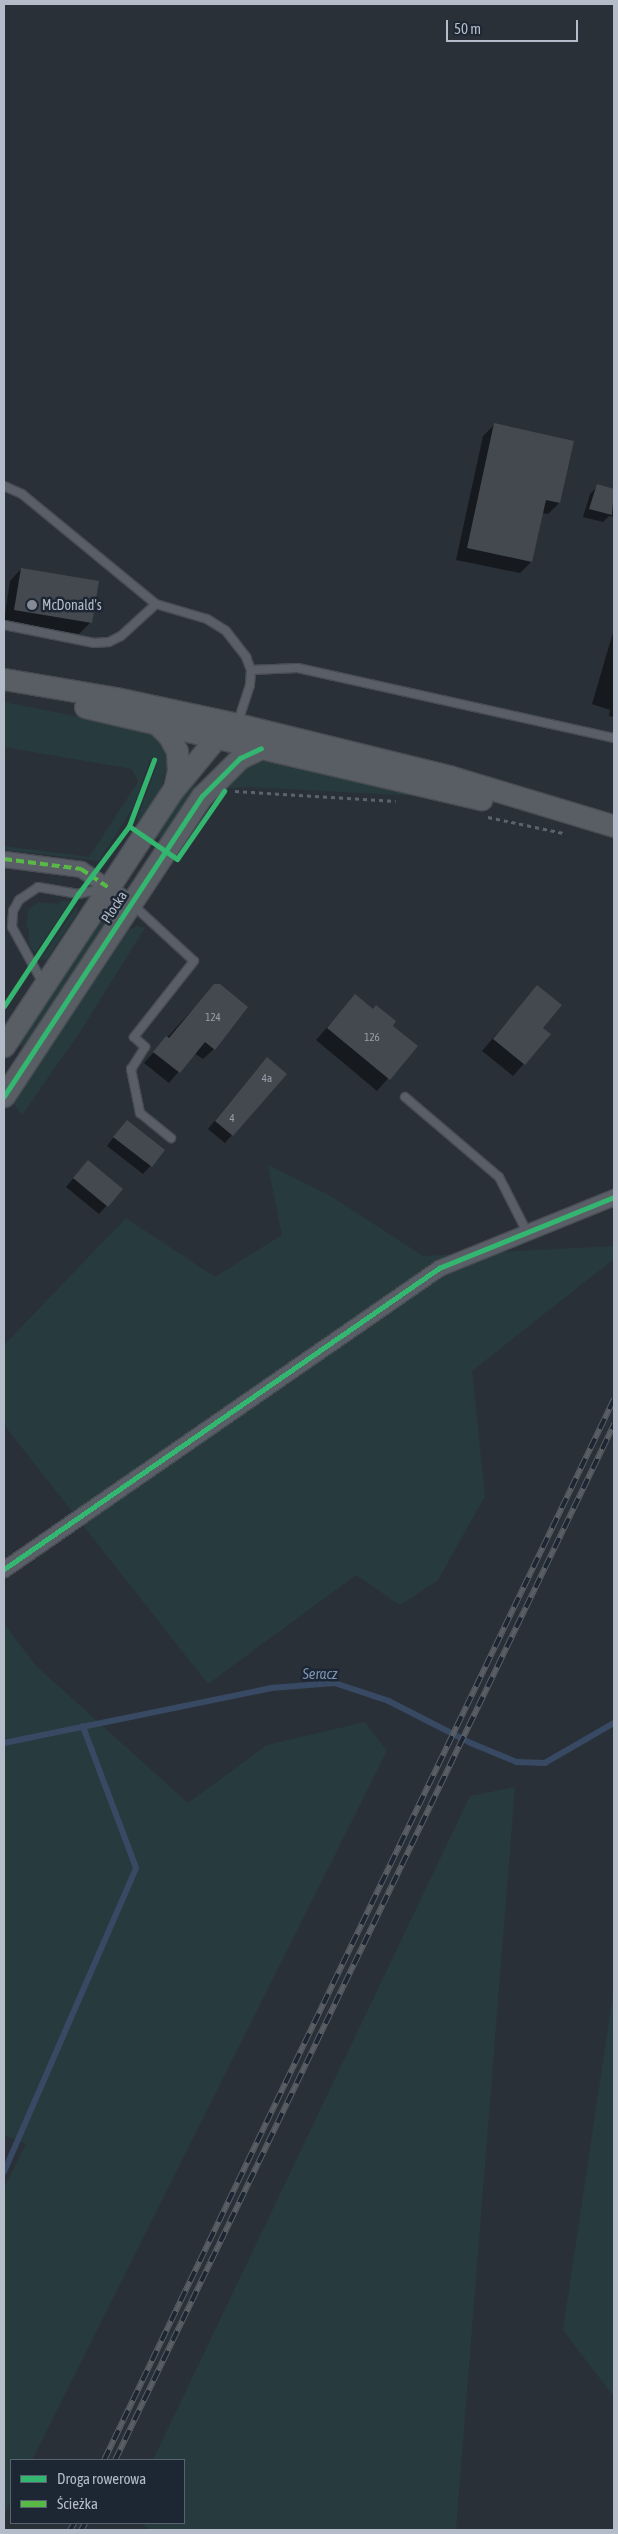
<!DOCTYPE html>
<meta charset="utf-8">
<style>
body{margin:0}
#map{position:relative;width:618px;height:2534px;overflow:hidden;background:#2a3038;font-family:"Asap Condensed",sans-serif}
div>[style]{position:absolute}
.green>*{inset:0;background:#273a3e}
.shadow>*{inset:0;background:#0007}
.stream>*{height:5.5px;margin:-2.75px;padding:0 2.75px;transform-origin:2.75px;border-radius:2.75px;background:#384963}
.building>*{inset:0;background:#444950}
.path>*{height:3px;margin-top:-1.5px;transform-origin:0;background:repeating-linear-gradient(90deg,#5d636a 0 4px,transparent 0 8px)}
.roads{filter:drop-shadow(1px 0 #484c53) drop-shadow(-1px 0 #484c53) drop-shadow(0 1px #484c53) drop-shadow(0 -1px #484c53)}
.lane>*{height:8px;margin:-4px;padding:0 4px;transform-origin:4px;border-radius:4px;background:#5a5e66}
.street>*{height:15px;margin:-7.5px;padding:0 7.5px;transform-origin:7.5px;border-radius:7.5px;background:#5a5e66}
.secondary>*{height:21px;margin:-10.5px;padding:0 10.5px;transform-origin:10.5px;border-radius:10.5px;background:#595d64}
.rail>*{height:5.5px;margin-top:-2.75px;transform-origin:0;background:repeating-linear-gradient(90deg,#1d2633 0 11px,#595d64 0 22px);box-sizing:border-box;border-block:1px solid #595d64}
.quiet>*{height:4px;margin-top:-2px;transform-origin:0;background:repeating-linear-gradient(90deg,#58b947 0 8px,transparent 0 12px)}
.cycleway>*{height:5px;margin:-2.5px;padding:0 2.5px;transform-origin:2.5px;border-radius:2.5px;background:#33b770}
.dots>*{width:14px;height:14px;translate:-50% -50%;box-sizing:border-box;border:2px solid #1d2633;border-radius:50%}
span{translate:-50% -50%;white-space:nowrap;text-align:center;line-height:1.15;-webkit-text-stroke:5px #1d2633;paint-order:stroke}
.number-label{font-size:11px;color:#989fab}
.number-label span{-webkit-text-stroke-width:0}
.poi-label{font-size:14px;color:#b4bcc9}
.left{translate:0 -50%;text-align:left}
.street-label{font-size:14px;color:#b4bcc9}
.water-label{font-size:15px;color:#7c92b1;font-style:italic}
.frame{position:absolute;inset:0;border:5px solid #b4bcc9;pointer-events:none}
.legend{position:absolute;left:10px;top:2459px;width:175px;height:65px;box-sizing:border-box;background:#1d2633;border:1px solid #59626f;margin:0;padding:6px 9px;list-style:none;font-size:15px;color:#b4bcc9}
.legend li{display:flex;align-items:center;gap:10px;height:25px}
.legend b{width:25px;border:1px solid #59626f}
.scale{position:absolute;left:446px;top:20px;width:132px;height:22px;box-sizing:border-box;border:2px solid #b4bcc9;border-top:0;padding-left:6px;font-size:15px;line-height:18px;white-space:nowrap;color:#b4bcc9;-webkit-text-stroke:4px #1d2633;paint-order:stroke}
</style>
<div id="map">
<div class="green">
<i style="clip-path:polygon(4px 702px,121px 725px,155px 736px,162px 742px,169px 760px,158px 798px,143px 827px,137px 819px,158px 762px,150px 759px,134px 806px,99px 861px,4px 850px,4px 846px,89px 857px,138px 782px,132px 769px,4px 747px)"></i>
<i style="clip-path:polygon(267px 760px,417px 794px,417px 796px,250px 787px,221px 789px,178px 850px,231px 774px)"></i>
<i style="clip-path:polygon(208px 765px,162px 840px,155px 835px,198px 770px)"></i>
<i style="clip-path:polygon(61px 901px,70px 901px,35px 953px,29px 944px,29px 929px,26px 928px,28px 910px,39px 902px,58px 904px)"></i>
<i style="clip-path:polygon(77px 906px,77px 913px,47px 959px,40px 960px)"></i>
<i style="clip-path:polygon(110px 909px,112px 914px,24px 1047px,20px 1046px,19px 1041px,105px 911px)"></i>
<i style="clip-path:polygon(137px 926px,145px 928px,80px 1032px,22px 1115px,14px 1104px,16px 1098px,125px 932px)"></i>
<i style="clip-path:polygon(268px 1165px,329px 1195px,423px 1256px,614px 1246px,614px 1259px,472px 1371px,485px 1496px,438px 1580px,400px 1605px,356px 1575px,208px 1684px,4px 1425px,4px 1345px,126px 1218px,215px 1277px,282px 1235px)"></i>
<i style="clip-path:polygon(4px 1623px,35px 1665px,188px 1803px,267px 1745px,365px 1722px,387px 1751px,32px 2460px,11px 2460px,11px 2501px,4px 2515px,4px 2188px,26px 2144px,4px 2135px)"></i>
<i style="clip-path:polygon(515px 1787px,456px 2530px,151px 2530px,141px 2523px,184px 2523px,184px 2460px,153px 2460px,470px 1796px)"></i>
<i style="clip-path:polygon(614px 1987px,614px 2397px,563px 2330px)"></i>
</div>
<div class="shadow">
<i style="clip-path:polygon(494px 425px,559px 503px,548px 514px,542px 513px,531px 562px,520px 573px,456px 560px,483px 436px)"></i>
<i style="clip-path:polygon(598px 486px,614px 490px,614px 517px,609px 516px,603px 522px,583px 517px,590px 494px)"></i>
<i style="clip-path:polygon(21px 569px,91px 622px,79px 634px,4px 621px,10px 581px)"></i>
<i style="clip-path:polygon(614px 629px,614px 717px,609px 716px,610px 710px,592px 704px)"></i>
<i style="clip-path:polygon(214px 986px,214px 1049px,203px 1059px,194px 1053px,169px 1083px,144px 1063px)"></i>
<i style="clip-path:polygon(537px 987px,541px 1028px,549px 1035px,513px 1076px,482px 1051px)"></i>
<i style="clip-path:polygon(355px 996px,416px 1046px,377px 1091px,316px 1040px)"></i>
<i style="clip-path:polygon(259px 1067px,232px 1135px,225px 1143px,208px 1129px)"></i>
<i style="clip-path:polygon(120px 1129px,164px 1151px,143px 1174px,107px 1146px)"></i>
<i style="clip-path:polygon(88px 1161px,122px 1189px,99px 1214px,66px 1187px)"></i>
</div>
<div class="stream">
<i style="left:4px;top:1743px;width:273px;rotate:-11.6deg"></i>
<i style="left:271px;top:1688px;width:64px;rotate:-4.5deg"></i>
<i style="left:335px;top:1683px;width:57px;rotate:18.4deg"></i>
<i style="left:389px;top:1701px;width:92px;rotate:27.1deg"></i>
<i style="left:471px;top:1743px;width:50px;rotate:22.4deg"></i>
<i style="left:517px;top:1762px;width:28px;rotate:2deg"></i>
<i style="left:545px;top:1763px;width:80px;rotate:-30.1deg"></i>
<i style="left:4px;top:2172px;width:331px;rotate:-66.5deg"></i>
<i style="left:136px;top:1868px;width:151px;rotate:-110.6deg"></i>
</div>
<div class="building">
<i style="clip-path:polygon(494px 423px,574px 441px,560px 503px,546px 500px,532px 562px,467px 548px)"></i>
<i style="clip-path:polygon(597px 484px,614px 489px,612px 515px,589px 509px)"></i>
<i style="clip-path:polygon(21px 568px,99px 581px,92px 623px,14px 610px)"></i>
<i style="clip-path:polygon(214px 984px,220px 984px,248px 1007px,215px 1050px,205px 1042px,180px 1073px,153px 1052px,166px 1036px,169px 1038px)"></i>
<i style="clip-path:polygon(537px 985px,562px 1005px,543px 1028px,551px 1034px,525px 1065px,493px 1039px)"></i>
<i style="clip-path:polygon(355px 994px,373px 1009px,376px 1005px,396px 1021px,393px 1026px,418px 1046px,390px 1080px,327px 1028px)"></i>
<i style="clip-path:polygon(267px 1057px,287px 1074px,233px 1136px,215px 1121px)"></i>
<i style="clip-path:polygon(127px 1120px,165px 1150px,152px 1167px,113px 1137px)"></i>
<i style="clip-path:polygon(88px 1160px,123px 1189px,108px 1207px,73px 1178px)"></i>
</div>
<div class="path">
<i style="left:235px;top:791px;width:161px;rotate:3.6deg"></i>
<i style="left:488px;top:817px;width:77px;rotate:12deg"></i>
</div>
<div class="roads">
<div class="lane">
<i style="left:4px;top:486px;width:20px;rotate:24deg"></i>
<i style="left:22px;top:494px;width:173px;rotate:39.4deg"></i>
<i style="left:156px;top:604px;width:53px;rotate:16.4deg"></i>
<i style="left:207px;top:619px;width:22px;rotate:32deg"></i>
<i style="left:226px;top:631px;width:33px;rotate:52deg"></i>
<i style="left:246px;top:657px;width:14px;rotate:69deg"></i>
<i style="left:251px;top:670px;width:15px;rotate:94deg"></i>
<i style="left:250px;top:685px;width:39px;rotate:108deg"></i>
<i style="left:4px;top:625px;width:92px;rotate:11.3deg"></i>
<i style="left:94px;top:643px;width:15px;rotate:-4deg"></i>
<i style="left:109px;top:642px;width:13px;rotate:-27deg"></i>
<i style="left:121px;top:636px;width:47px;rotate:-42.4deg"></i>
<i style="left:251px;top:670px;width:47px;rotate:-2.4deg"></i>
<i style="left:298px;top:668px;width:324px;rotate:12.5deg"></i>
<i style="left:132px;top:904px;width:84px;rotate:42.6deg"></i>
<i style="left:194px;top:961px;width:97px;rotate:128.3deg"></i>
<i style="left:134px;top:1037px;width:15px;rotate:42deg"></i>
<i style="left:145px;top:1047px;width:26px;rotate:122deg"></i>
<i style="left:131px;top:1069px;width:45px;rotate:78.4deg"></i>
<i style="left:140px;top:1113px;width:40px;rotate:39deg"></i>
<i style="left:43px;top:983px;width:64px;rotate:-119deg"></i>
<i style="left:12px;top:927px;width:16px;rotate:-86deg"></i>
<i style="left:13px;top:911px;width:13px;rotate:-61deg"></i>
<i style="left:19px;top:900px;width:23px;rotate:-34deg"></i>
<i style="left:38px;top:887px;width:41px;rotate:9.9deg"></i>
<i style="left:78px;top:894px;width:25px;rotate:-12deg"></i>
<i style="left:405px;top:1097px;width:123px;rotate:40.4deg"></i>
<i style="left:499px;top:1177px;width:62px;rotate:63deg"></i>
</div>
<div class="street">
<i style="left:4px;top:859px;width:78px;rotate:7.4deg"></i>
<i style="left:81px;top:869px;width:59px;rotate:34deg"></i>
<i style="left:4px;top:1569px;width:529px;rotate:-34.68deg"></i>
<i style="left:439px;top:1268px;width:189px;rotate:-22.1deg"></i>
</div>
<div class="secondary">
<i style="left:4px;top:679px;width:114px;rotate:9.6deg"></i>
<i style="left:116px;top:698px;width:124px;rotate:12.1deg"></i>
<i style="left:237px;top:724px;width:221px;rotate:13.8deg"></i>
<i style="left:452px;top:777px;width:169px;rotate:16.8deg"></i>
<i style="left:85px;top:707px;width:407px;rotate:13.1deg"></i>
<i style="left:155px;top:722px;width:20px;rotate:45deg"></i>
<i style="left:169px;top:736px;width:17px;rotate:62deg"></i>
<i style="left:177px;top:751px;width:19px;rotate:87deg"></i>
<i style="left:178px;top:770px;width:19px;rotate:102deg"></i>
<i style="left:4px;top:1046px;width:307px;rotate:-56.6deg"></i>
<i style="left:173px;top:790px;width:69px;rotate:-50.3deg"></i>
<i style="left:217px;top:737px;width:12px;rotate:-31deg"></i>
<i style="left:4px;top:1096px;width:359px;rotate:-56.6deg"></i>
<i style="left:202px;top:796px;width:54px;rotate:-45deg"></i>
<i style="left:240px;top:758px;width:23px;rotate:-25deg"></i>
</div>
</div>
<div class="rail">
<i style="left:104px;top:2460px;width:1177px;rotate:-64.33deg"></i>
<i style="left:115px;top:2460px;width:1150px;rotate:-64.28deg"></i>
<i style="left:70px;top:2530px;width:8px;rotate:-60deg"></i>
<i style="left:81px;top:2530px;width:8px;rotate:-60deg"></i>
</div>
<div class="quiet">
<i style="left:4px;top:859px;width:78px;rotate:7.4deg"></i>
<i style="left:81px;top:869px;width:34px;rotate:34deg"></i>
</div>
<div class="cycleway">
<i style="left:129px;top:826px;width:58px;rotate:34.5deg"></i>
<i style="left:177px;top:859px;width:83px;rotate:-55.3deg"></i>
<i style="left:4px;top:1006px;width:134px;rotate:-56.5deg"></i>
<i style="left:78px;top:894px;width:85px;rotate:-53.1deg"></i>
<i style="left:129px;top:826px;width:71px;rotate:-69.3deg"></i>
<i style="left:4px;top:1096px;width:359px;rotate:-56.6deg"></i>
<i style="left:202px;top:796px;width:54px;rotate:-45deg"></i>
<i style="left:240px;top:758px;width:23px;rotate:-25deg"></i>
<i style="left:4px;top:1569px;width:529px;rotate:-34.68deg"></i>
<i style="left:439px;top:1268px;width:189px;rotate:-22.1deg"></i>
</div>
<div class="dots">
<i style="left:32px;top:605px;background:#848b96"></i>
</div>
<div class="number-label">
<span style="left:213px;top:1017px">124</span>
<span style="left:372px;top:1037px">126</span>
<span style="left:267px;top:1078px">4a</span>
<span style="left:232px;top:1118px">4</span>
</div>
<div class="poi-label">
<span class="left" style="left:42px;top:605px">McDonald's</span>
</div>
<div class="street-label">
<span style="left:114px;top:907px;rotate:-57deg">Płocka</span>
</div>
<div class="water-label">
<span style="left:320px;top:1674px">Seracz</span>
</div>
<div class="frame"></div>
<ul class="legend">
<li><b style="height:6px;background:#33b770"></b>Droga rowerowa</li>
<li><b style="height:6px;background:#58b947"></b>Ścieżka</li>
</ul>
<div class="scale">50 m</div>
</div>
